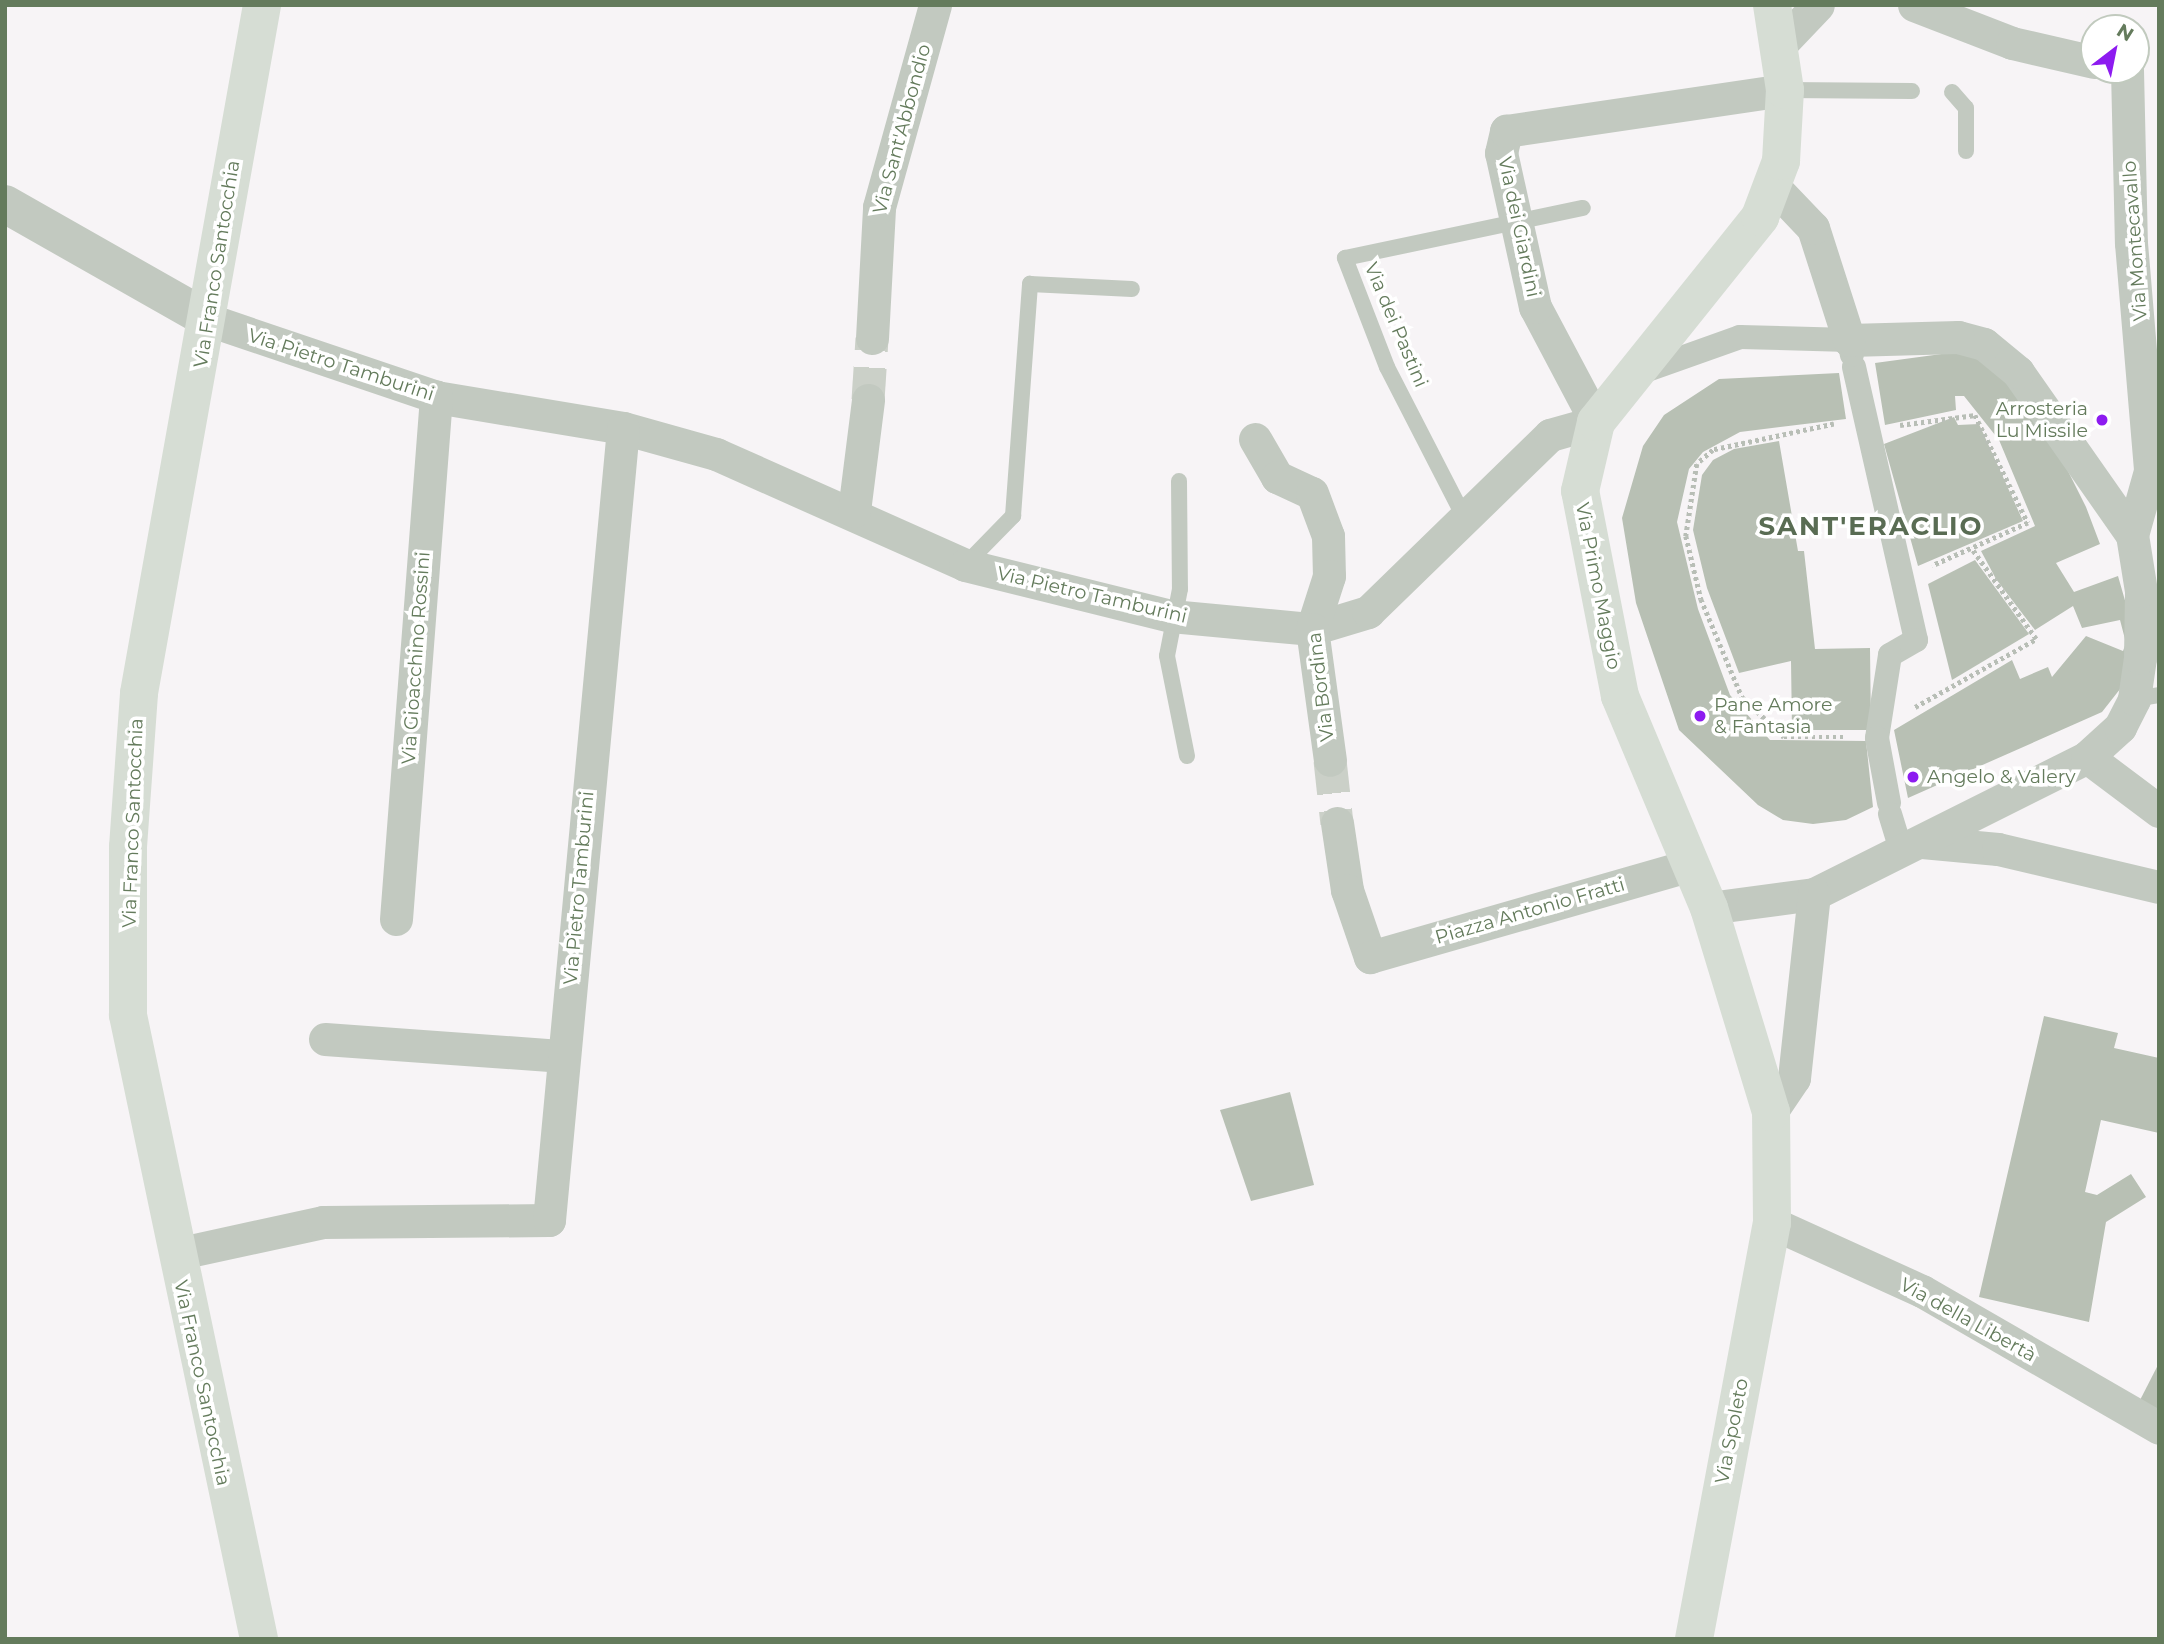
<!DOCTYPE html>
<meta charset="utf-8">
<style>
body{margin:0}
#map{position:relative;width:2164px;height:1644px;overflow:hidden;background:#f7f4f6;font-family:Montserrat,sans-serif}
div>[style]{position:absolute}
.building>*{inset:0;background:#b8c0b4}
.minor-tunnel>*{height:33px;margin-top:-16.5px;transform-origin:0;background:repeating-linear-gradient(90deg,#cbd0c8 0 33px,transparent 0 50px)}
.path>*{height:4.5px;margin-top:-2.25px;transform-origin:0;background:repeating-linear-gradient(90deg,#b8beb6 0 3.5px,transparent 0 7px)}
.service>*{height:16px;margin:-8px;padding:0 8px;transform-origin:8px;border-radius:8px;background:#c2c9c0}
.pedestrian>*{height:24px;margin:-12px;padding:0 12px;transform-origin:12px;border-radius:12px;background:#c2c9c0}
.minor>*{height:33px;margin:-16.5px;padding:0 16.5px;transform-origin:16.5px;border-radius:16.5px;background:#c2c9c0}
.tertiary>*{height:38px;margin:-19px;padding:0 19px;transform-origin:19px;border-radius:19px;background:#c2c9c0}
.secondary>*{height:38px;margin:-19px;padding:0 19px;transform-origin:19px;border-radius:19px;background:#d6ddd4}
.dots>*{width:19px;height:19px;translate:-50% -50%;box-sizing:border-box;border:4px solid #fff;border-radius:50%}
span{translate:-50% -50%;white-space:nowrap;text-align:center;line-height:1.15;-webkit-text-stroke:7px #fff;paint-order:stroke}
.street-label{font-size:19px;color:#647b5c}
.poi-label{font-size:19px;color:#647b5c}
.right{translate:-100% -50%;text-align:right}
.left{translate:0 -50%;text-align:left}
.district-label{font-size:26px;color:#596c53;font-weight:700;letter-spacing:2px}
.frame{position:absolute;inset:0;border:7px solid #647b5c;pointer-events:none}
.north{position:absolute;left:2080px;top:14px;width:70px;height:70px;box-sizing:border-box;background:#fff;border:2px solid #c1cabe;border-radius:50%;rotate:32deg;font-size:19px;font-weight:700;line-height:28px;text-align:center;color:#647b5c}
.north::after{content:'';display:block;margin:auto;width:24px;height:32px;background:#8d1bf0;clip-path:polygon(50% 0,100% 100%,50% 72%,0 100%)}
</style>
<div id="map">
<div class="building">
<i style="clip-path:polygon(1971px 350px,2010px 385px,2057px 449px,2086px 507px,2100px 544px,2056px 563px,2074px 592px,2118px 576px,2130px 618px,2124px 684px,2102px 712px,1908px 798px,1894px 730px,2012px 660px,2020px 679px,2048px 667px,2052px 677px,2086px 636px,2123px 651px,2126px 643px,2120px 620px,2082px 628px,2073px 606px,2035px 630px,1996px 579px,1981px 551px,2035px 526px,1999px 440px,1964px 396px,1955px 396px,1956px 410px,1885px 425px,1875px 363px)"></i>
<i style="clip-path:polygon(1839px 373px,1846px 419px,1740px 432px,1703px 452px,1689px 469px,1677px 522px,1698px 609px,1730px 695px,1770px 740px,1866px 741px,1873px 807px,1846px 820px,1813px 824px,1783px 820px,1758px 805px,1679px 730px,1636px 603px,1622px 518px,1643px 446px,1664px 415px,1719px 379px)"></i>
<i style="clip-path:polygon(1954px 417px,1958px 425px,1979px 424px,2023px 521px,1918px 566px,1884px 444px)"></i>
<i style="clip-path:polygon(1779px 441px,1798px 551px,1804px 551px,1815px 649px,1870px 648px,1871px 730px,1792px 730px,1791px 661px,1739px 673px,1707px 588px,1693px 530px,1702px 475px,1713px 460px,1734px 449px)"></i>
<i style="clip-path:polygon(1975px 560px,2029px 634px,1952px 680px,1928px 584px)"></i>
<i style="clip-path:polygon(2044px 1016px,2118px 1033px,2114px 1048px,2159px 1058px,2159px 1133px,2101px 1120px,2085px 1192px,2097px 1195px,2131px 1174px,2146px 1197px,2106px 1222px,2089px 1322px,1979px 1297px)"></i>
<i style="clip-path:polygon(1290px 1092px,1314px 1185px,1251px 1201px,1220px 1110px)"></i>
<i style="clip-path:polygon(2159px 1363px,2159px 1414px,2138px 1404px)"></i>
</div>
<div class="minor-tunnel">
<i style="left:868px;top:400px;width:62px;rotate:-86.3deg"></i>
<i style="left:1330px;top:760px;width:63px;rotate:83.7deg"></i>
</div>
<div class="path">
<i style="left:1834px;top:424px;width:124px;rotate:167.9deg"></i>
<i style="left:1713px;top:450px;width:21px;rotate:139deg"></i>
<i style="left:1697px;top:464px;width:73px;rotate:98.7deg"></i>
<i style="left:1686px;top:536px;width:65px;rotate:76.6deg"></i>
<i style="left:1701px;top:599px;width:106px;rotate:67.3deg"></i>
<i style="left:1742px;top:697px;width:58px;rotate:43.6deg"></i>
<i style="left:1784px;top:737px;width:61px"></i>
<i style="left:1900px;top:425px;width:76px;rotate:-7.6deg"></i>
<i style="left:1975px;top:415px;width:120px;rotate:63.9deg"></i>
<i style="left:2028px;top:523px;width:105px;rotate:155.9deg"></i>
<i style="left:1915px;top:707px;width:139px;rotate:-29.3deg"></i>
<i style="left:2036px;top:639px;width:112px;rotate:-125.5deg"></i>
</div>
<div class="service">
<i style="left:1785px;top:90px;width:127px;rotate:0.5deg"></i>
<i style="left:1952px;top:92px;width:21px;rotate:49deg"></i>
<i style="left:1966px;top:108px;width:43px;rotate:90deg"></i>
<i style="left:1179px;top:481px;width:108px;rotate:89.5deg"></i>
<i style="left:1180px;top:589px;width:68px;rotate:101deg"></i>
<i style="left:1167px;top:656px;width:102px;rotate:78.7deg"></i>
<i style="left:1462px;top:513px;width:164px;rotate:-117.2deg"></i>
<i style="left:1387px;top:367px;width:117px;rotate:-111.1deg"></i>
<i style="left:1345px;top:258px;width:243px;rotate:-11.9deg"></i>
<i style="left:965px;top:565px;width:69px;rotate:-45.6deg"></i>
<i style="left:1013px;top:516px;width:233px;rotate:-85.8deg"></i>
<i style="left:1030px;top:284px;width:102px;rotate:2.8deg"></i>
<i style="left:2134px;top:699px;width:25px;rotate:-9deg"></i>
</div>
<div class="pedestrian">
<i style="left:1854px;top:367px;width:280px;rotate:77.2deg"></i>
<i style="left:1916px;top:640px;width:30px;rotate:150deg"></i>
<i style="left:1890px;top:655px;width:84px;rotate:98.9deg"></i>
<i style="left:1877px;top:738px;width:66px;rotate:79.5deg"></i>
<i style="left:1639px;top:373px;width:107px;rotate:-19.6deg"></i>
<i style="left:1740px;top:337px;width:109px;rotate:1.6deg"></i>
<i style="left:1849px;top:340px;width:15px;rotate:79deg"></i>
<i style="left:1890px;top:814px;width:39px;rotate:73deg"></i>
</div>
<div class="minor">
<i style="left:1914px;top:5px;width:105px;rotate:21.2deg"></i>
<i style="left:2012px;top:43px;width:84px;rotate:13deg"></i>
<i style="left:1780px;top:45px;width:55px;rotate:-46.5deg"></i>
<i style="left:2127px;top:70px;width:173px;rotate:88.7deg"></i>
<i style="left:2131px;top:243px;width:229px;rotate:85.2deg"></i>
<i style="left:2150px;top:471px;width:66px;rotate:105.7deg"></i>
<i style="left:209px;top:320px;width:240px;rotate:18.7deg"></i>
<i style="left:436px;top:397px;width:190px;rotate:9.4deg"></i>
<i style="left:623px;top:428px;width:97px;rotate:15.6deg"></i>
<i style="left:716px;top:454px;width:273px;rotate:24deg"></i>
<i style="left:965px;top:565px;width:212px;rotate:13.9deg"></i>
<i style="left:1171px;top:616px;width:142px;rotate:5.3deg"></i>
<i style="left:1312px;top:629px;width:59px;rotate:-16.9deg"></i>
<i style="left:1368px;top:612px;width:254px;rotate:-44.2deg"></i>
<i style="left:1550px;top:435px;width:48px;rotate:-15.8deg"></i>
<i style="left:1596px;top:422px;width:130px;rotate:-117.9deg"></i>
<i style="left:1535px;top:307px;width:158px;rotate:-102.4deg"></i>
<i style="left:1501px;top:153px;width:23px;rotate:-77deg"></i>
<i style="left:1506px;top:131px;width:282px;rotate:-8.4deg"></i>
<i style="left:872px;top:338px;width:131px;rotate:-86.9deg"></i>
<i style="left:879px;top:207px;width:210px;rotate:-74.5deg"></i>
<i style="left:1255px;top:439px;width:44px;rotate:59.9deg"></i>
<i style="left:1277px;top:477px;width:38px;rotate:25deg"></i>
<i style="left:1312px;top:493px;width:46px;rotate:69.6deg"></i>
<i style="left:1328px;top:536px;width:40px;rotate:88.6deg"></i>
<i style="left:1329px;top:576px;width:56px;rotate:107.8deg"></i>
<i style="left:1312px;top:629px;width:132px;rotate:82.2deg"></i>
<i style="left:854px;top:511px;width:112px;rotate:-82.8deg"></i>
<i style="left:2087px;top:757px;width:90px;rotate:36.9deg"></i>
<i style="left:1337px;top:823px;width:68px;rotate:81.5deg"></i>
<i style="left:1347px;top:890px;width:71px;rotate:71.1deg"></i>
<i style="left:1370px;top:957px;width:334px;rotate:-16deg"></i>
<i style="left:1922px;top:842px;width:76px;rotate:5.3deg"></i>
<i style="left:1998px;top:849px;width:165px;rotate:13.3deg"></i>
<i style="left:1709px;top:908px;width:106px;rotate:-7.6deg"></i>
<i style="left:1814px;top:894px;width:305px;rotate:-26.6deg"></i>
<i style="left:2087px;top:757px;width:45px;rotate:-42.3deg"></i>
<i style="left:2120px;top:727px;width:31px;rotate:-63deg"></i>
<i style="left:2134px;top:699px;width:41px;rotate:-81.7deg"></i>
<i style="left:2140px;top:658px;width:67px;rotate:-89.1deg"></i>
<i style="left:2141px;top:591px;width:57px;rotate:-99.1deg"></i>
<i style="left:2132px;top:535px;width:199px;rotate:-125deg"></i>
<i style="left:2018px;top:372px;width:44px;rotate:-140.5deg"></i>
<i style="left:1984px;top:344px;width:27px;rotate:-165deg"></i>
<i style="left:1958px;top:337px;width:109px;rotate:178.4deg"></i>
<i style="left:1849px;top:340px;width:118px;rotate:-107.8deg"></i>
<i style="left:1813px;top:228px;width:59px;rotate:-133.6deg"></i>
<i style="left:396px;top:919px;width:524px;rotate:-85.62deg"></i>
<i style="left:325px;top:1039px;width:239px;rotate:4.1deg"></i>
<i style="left:1771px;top:1112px;width:41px;rotate:-55.9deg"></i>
<i style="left:1794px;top:1078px;width:185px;rotate:-83.8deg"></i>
<i style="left:1772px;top:1223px;width:165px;rotate:24.4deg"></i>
<i style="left:1922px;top:1291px;width:274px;rotate:30deg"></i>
<i style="left:176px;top:1254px;width:150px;rotate:-12.3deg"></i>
<i style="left:323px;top:1222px;width:226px;rotate:-0.5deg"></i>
<i style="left:549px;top:1220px;width:795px;rotate:-84.66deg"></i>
</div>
<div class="tertiary">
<i style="left:5px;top:204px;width:235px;rotate:29.6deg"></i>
</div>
<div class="secondary">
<i style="left:259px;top:1639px;width:638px;rotate:-101.86deg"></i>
<i style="left:128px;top:1015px;width:168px;rotate:-90deg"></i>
<i style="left:128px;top:847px;width:154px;rotate:-85.9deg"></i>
<i style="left:139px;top:693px;width:699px;rotate:-79.86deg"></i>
<i style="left:1694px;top:1639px;width:423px;rotate:-79.4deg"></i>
<i style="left:1772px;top:1223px;width:111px;rotate:-90.5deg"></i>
<i style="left:1771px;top:1112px;width:213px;rotate:-106.9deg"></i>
<i style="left:1709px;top:908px;width:230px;rotate:-112.8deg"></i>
<i style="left:1620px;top:696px;width:209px;rotate:-101deg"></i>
<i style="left:1580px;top:491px;width:71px;rotate:-76.9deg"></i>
<i style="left:1596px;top:422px;width:263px;rotate:-51.3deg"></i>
<i style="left:1760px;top:217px;width:60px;rotate:-69.4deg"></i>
<i style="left:1781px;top:161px;width:71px;rotate:-86.8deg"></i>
<i style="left:1785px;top:90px;width:86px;rotate:-98.7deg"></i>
</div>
<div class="dots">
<i style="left:2102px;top:420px;background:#8d1bf0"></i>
<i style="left:1700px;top:716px;background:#8d1bf0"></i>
<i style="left:1913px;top:777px;background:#8d1bf0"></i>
</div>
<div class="street-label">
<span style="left:902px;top:129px;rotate:-75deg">Via Sant'Abbondio</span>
<span style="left:1519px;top:227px;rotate:78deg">Via dei Giardini</span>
<span style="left:2135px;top:241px;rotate:-94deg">Via Montecavallo</span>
<span style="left:217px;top:264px;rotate:-81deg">Via Franco Santocchia</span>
<span style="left:1396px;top:325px;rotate:67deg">Via dei Pastini</span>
<span style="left:341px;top:365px;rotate:18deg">Via Pietro Tamburini</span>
<span style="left:1598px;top:586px;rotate:79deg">Via Primo Maggio</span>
<span style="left:1092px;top:595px;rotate:13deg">Via Pietro Tamburini</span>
<span style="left:416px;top:658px;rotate:-86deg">Via Gioacchino Rossini</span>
<span style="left:1321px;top:687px;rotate:-97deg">Via Bordina</span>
<span style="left:133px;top:823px;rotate:-88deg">Via Franco Santocchia</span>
<span style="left:579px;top:888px;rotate:-85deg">Via Pietro Tamburini</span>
<span style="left:1530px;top:911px;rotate:-16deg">Piazza Antonio Fratti</span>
<span style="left:1968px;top:1320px;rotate:29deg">Via della Libertà</span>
<span style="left:202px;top:1383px;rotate:78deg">Via Franco Santocchia</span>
<span style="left:1732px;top:1431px;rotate:-79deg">Via Spoleto</span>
</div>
<div class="poi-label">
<span class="right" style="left:2088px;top:420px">Arrosteria<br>Lu Missile</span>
<span class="left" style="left:1714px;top:716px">Pane Amore<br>&amp; Fantasia</span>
<span class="left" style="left:1927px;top:777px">Angelo &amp; Valery</span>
</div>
<div class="district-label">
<span style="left:1871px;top:527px">SANT'ERACLIO</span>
</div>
<div class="frame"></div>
<div class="north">N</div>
</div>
